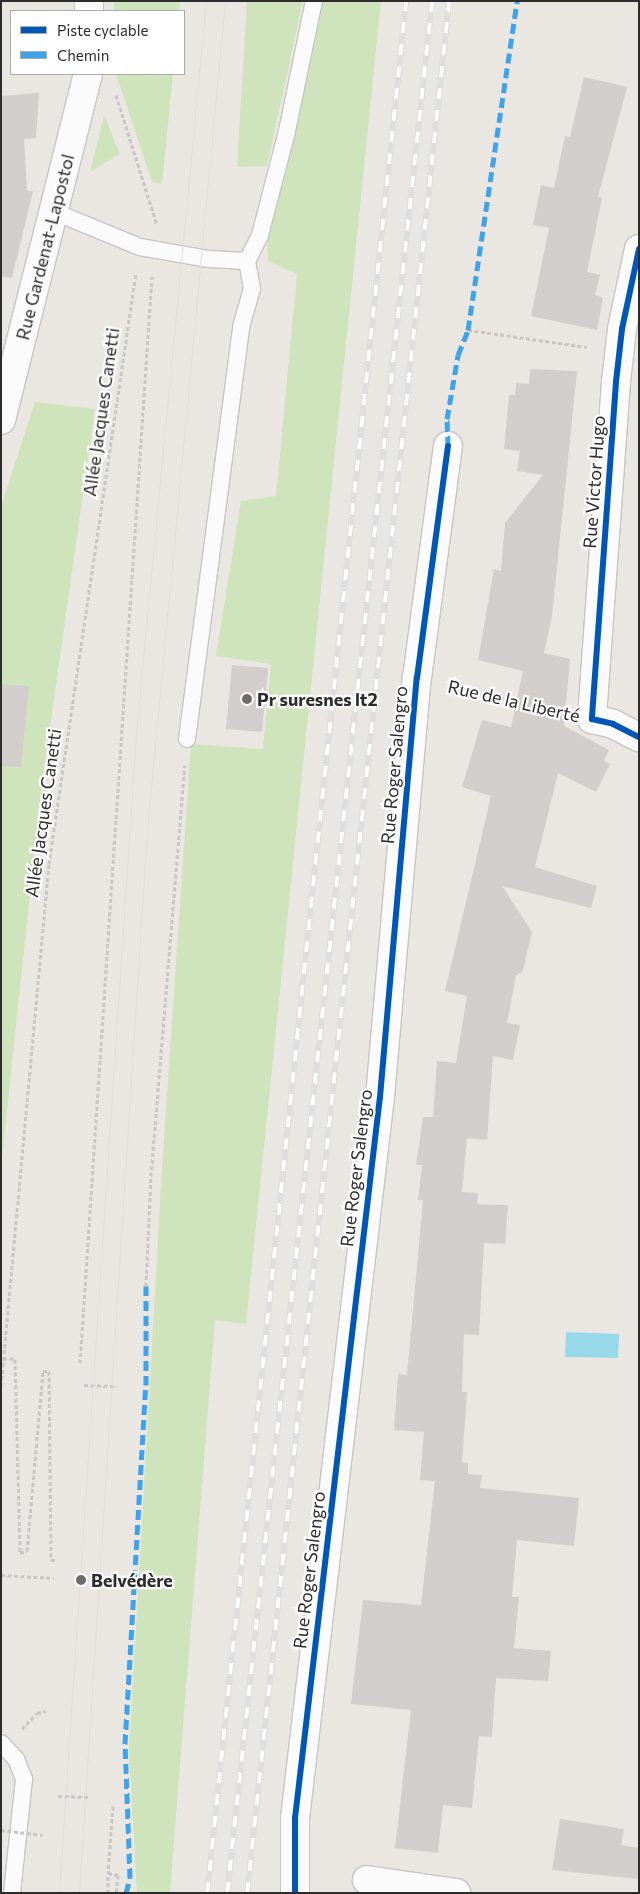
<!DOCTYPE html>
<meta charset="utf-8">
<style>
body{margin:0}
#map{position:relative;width:640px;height:1894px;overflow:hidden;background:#eae6e2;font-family:Commissioner,sans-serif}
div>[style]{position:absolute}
.green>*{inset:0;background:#cfe4bc}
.water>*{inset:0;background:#98d9e9}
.building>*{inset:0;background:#d1cecb}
.path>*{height:3px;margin-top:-1.5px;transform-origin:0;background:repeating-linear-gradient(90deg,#c7c7c6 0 4px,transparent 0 6.5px)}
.roads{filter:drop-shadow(1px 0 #c6c4c5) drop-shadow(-1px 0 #c6c4c5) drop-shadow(0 1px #c6c4c5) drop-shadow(0 -1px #c6c4c5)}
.service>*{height:16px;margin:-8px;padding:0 8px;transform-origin:8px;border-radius:8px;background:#fcfbfb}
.minor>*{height:28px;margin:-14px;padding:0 14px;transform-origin:14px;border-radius:14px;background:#fcfbfb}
.tram>*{height:1px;margin:-0.5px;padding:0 0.5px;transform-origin:0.5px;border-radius:0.5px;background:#dededf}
.rail>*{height:5.5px;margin-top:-2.75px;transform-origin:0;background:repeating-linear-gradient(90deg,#fff 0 11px,#dededf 0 22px);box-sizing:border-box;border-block:1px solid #dededf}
.path-bridge>*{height:3px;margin-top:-1.5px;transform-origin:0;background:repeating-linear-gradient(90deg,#c7c7c6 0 4px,transparent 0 6.5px)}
.quiet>*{height:5px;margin-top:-2.5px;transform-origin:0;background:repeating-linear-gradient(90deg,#3ea3eb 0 10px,transparent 0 15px)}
.cycleway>*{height:6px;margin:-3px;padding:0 3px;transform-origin:3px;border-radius:3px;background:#0057b8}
.dots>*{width:14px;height:14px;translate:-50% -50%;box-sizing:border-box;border:2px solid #fff;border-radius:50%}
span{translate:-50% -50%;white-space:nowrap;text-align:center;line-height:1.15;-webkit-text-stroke:4.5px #fff;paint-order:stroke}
.street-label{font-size:18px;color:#2c2c2c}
.poi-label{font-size:18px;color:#2c2c2c;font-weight:700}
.left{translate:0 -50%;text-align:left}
.frame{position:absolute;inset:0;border:2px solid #2c2c2c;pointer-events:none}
.legend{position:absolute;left:10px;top:10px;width:175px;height:65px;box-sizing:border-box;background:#fff;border:1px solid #ababab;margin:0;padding:6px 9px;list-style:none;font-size:15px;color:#2c2c2c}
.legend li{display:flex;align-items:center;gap:10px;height:25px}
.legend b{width:25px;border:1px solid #ababab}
</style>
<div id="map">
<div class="green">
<i style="clip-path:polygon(114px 1px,180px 1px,179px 11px,114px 11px)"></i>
<i style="clip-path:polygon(247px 1px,303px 1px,267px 166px,237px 167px)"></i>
<i style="clip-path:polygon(320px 1px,381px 1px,246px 1324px,215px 1320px,170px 1893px,137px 1893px,129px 1751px,162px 1168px,191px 744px,263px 749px,271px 664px,216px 656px,241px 501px,276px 496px,297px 274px,268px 261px,267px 246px)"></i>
<i style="clip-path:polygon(116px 74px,173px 74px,162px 184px,152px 182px)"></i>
<i style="clip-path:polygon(104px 115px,120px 154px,90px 172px)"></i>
<i style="clip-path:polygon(35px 402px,95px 409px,41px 791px,1px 1167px,1px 507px)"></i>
</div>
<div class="water">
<i style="clip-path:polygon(566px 1332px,619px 1334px,618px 1358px,565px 1357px)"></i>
</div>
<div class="building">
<i style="clip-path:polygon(584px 77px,627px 87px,598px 197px,602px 198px,587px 272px,600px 275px,595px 295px,603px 298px,597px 330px,531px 316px,549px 228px,533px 225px,541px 185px,554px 188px,565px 136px,570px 137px)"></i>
<i style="clip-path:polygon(39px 93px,36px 138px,24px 139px,27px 191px,33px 191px,12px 278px,1px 276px,1px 96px)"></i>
<i style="clip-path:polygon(530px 369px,577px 371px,552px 616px,544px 653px,570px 659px,564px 726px,609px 750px,604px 761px,610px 764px,596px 792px,558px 773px,535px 867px,597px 886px,591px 908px,502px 886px,532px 932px,523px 971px,516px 975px,507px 1023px,520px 1025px,513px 1060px,493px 1056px,487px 1140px,467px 1138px,462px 1192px,478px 1193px,477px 1204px,508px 1205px,505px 1244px,484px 1243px,479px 1335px,464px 1334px,462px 1392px,467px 1392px,462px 1462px,468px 1463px,468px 1474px,482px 1475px,480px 1488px,579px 1498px,574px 1546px,517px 1540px,512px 1597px,519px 1597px,514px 1648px,551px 1651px,548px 1681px,496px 1678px,492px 1737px,479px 1736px,472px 1808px,443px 1805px,438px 1853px,395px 1848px,411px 1710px,351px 1704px,363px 1600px,421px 1605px,435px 1481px,420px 1480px,424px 1432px,394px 1430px,398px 1374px,407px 1375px,423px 1200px,418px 1200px,422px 1165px,416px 1165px,423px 1117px,433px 1117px,437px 1061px,456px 1063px,467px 996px,445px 991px,491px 796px,462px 787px,482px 720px,511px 727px,523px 671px,478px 660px,494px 569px,501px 571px,505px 523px,543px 475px,517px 471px,520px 451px,504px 449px,509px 395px,515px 395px,516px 383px,529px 384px)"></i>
<i style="clip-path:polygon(232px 665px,268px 668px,262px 732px,226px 729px)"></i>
<i style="clip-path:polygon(1px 685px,29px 686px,21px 767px,1px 766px)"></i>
<i style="clip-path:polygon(560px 1819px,624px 1829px,621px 1845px,639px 1848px,639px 1879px,552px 1870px)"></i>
</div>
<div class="path">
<i style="left:116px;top:95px;width:136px;rotate:72.5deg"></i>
<i style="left:468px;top:330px;width:120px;rotate:8.1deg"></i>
<i style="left:449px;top:686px;width:116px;rotate:13deg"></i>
<i style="left:146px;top:1286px;width:110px;rotate:-87.4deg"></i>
<i style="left:151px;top:1176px;width:412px;rotate:-85.3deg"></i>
<i style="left:3px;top:1358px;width:12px;rotate:5deg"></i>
<i style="left:15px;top:1359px;width:194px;rotate:88.5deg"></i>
<i style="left:20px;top:1553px;width:7px;rotate:-16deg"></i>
<i style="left:27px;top:1551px;width:181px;rotate:-84.9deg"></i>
<i style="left:43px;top:1371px;width:6px"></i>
<i style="left:49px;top:1371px;width:189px;rotate:89.4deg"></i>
<i style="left:51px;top:1560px;width:5px"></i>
<i style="left:80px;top:1363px;width:1089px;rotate:-86.21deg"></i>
<i style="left:84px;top:1385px;width:33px;rotate:2deg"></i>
<i style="left:1px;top:1386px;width:524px;rotate:-84.75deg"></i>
<i style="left:49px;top:864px;width:597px;rotate:-81.63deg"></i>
<i style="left:1px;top:1575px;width:53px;rotate:3.2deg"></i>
<i style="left:22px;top:1729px;width:22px;rotate:-47deg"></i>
<i style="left:37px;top:1713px;width:9px;rotate:-13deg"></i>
<i style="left:58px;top:1796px;width:32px;rotate:2deg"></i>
<i style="left:113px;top:1806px;width:67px;rotate:94.3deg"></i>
<i style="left:108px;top:1873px;width:10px;rotate:11deg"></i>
<i style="left:118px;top:1875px;width:18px;rotate:96deg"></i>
<i style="left:108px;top:1893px;width:20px;rotate:-90deg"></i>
</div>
<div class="roads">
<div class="service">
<i style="left:55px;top:212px;width:92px;rotate:22.4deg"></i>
<i style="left:140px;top:247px;width:70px;rotate:9.9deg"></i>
<i style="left:209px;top:259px;width:38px;rotate:3deg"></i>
<i style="left:187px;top:739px;width:416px;rotate:-82.5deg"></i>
<i style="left:241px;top:327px;width:40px;rotate:-74deg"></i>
<i style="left:252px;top:289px;width:28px;rotate:-100deg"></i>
<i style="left:247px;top:261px;width:29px;rotate:-63deg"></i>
<i style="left:260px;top:235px;width:107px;rotate:-75.4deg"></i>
<i style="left:287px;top:131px;width:133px;rotate:-78.3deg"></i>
<i style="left:1px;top:1743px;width:22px;rotate:47deg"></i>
<i style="left:16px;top:1759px;width:22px;rotate:68deg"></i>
<i style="left:24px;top:1779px;width:115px;rotate:96deg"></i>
</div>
<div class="minor">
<i style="left:89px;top:1px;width:10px;rotate:90deg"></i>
<i style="left:639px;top:249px;width:82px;rotate:102deg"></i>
<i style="left:622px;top:329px;width:53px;rotate:96.5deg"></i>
<i style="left:616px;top:382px;width:338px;rotate:94.1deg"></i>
<i style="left:592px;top:719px;width:22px;rotate:13deg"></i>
<i style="left:613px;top:724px;width:29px;rotate:27deg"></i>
<i style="left:1px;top:420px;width:357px;rotate:-75.9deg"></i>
<i style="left:367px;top:1880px;width:90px;rotate:8.3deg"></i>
<i style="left:295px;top:1893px;width:75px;rotate:-90deg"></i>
<i style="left:295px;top:1818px;width:726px;rotate:-83.28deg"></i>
<i style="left:380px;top:1097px;width:421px;rotate:-85deg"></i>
<i style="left:417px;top:678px;width:234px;rotate:-82.4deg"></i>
</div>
</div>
<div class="tram">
<i style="left:59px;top:1893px;width:1163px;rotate:-86.2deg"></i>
<i style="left:136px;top:733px;width:735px;rotate:-84.54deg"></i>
<i style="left:79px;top:1893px;width:1064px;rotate:-86.34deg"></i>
<i style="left:147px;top:831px;width:834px;rotate:-84.63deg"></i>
</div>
<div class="rail">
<i style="left:207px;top:1893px;width:1902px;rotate:-84deg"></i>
<i style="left:227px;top:1893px;width:1903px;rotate:-83.82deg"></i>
<i style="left:247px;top:1893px;width:1903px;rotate:-83.91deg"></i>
</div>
<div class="path-bridge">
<i style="left:1px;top:1830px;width:42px;rotate:6.8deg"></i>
</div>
<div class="quiet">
<i style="left:448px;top:446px;width:27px;rotate:-92deg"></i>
<i style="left:447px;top:419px;width:65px;rotate:-80.2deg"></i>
<i style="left:458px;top:355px;width:27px;rotate:-68deg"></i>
<i style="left:468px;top:330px;width:333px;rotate:-81.5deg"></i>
<i style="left:126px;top:1893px;width:16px;rotate:-75deg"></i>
<i style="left:130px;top:1878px;width:134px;rotate:-92.1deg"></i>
<i style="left:125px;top:1744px;width:360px;rotate:-86.7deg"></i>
<i style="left:146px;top:1385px;width:99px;rotate:-90deg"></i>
</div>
<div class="cycleway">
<i style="left:639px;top:249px;width:82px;rotate:102deg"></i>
<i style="left:622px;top:329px;width:53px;rotate:96.5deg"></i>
<i style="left:616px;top:382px;width:338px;rotate:94.1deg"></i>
<i style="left:592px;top:719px;width:22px;rotate:13deg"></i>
<i style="left:613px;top:724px;width:29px;rotate:27deg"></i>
<i style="left:295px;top:1893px;width:75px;rotate:-90deg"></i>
<i style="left:295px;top:1818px;width:726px;rotate:-83.28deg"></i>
<i style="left:380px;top:1097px;width:421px;rotate:-85deg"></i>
<i style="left:417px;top:678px;width:234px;rotate:-82.4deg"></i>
</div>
<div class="dots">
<i style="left:247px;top:699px;background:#6e6d6c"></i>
<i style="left:81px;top:1580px;background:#6e6d6c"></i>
</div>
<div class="street-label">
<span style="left:45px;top:247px;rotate:-76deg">Rue Gardenat-Lapostol</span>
<span style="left:101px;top:412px;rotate:-82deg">Allée Jacques Canetti</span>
<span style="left:594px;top:482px;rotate:-86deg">Rue Victor Hugo</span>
<span style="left:514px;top:701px;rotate:13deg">Rue de la Liberté</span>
<span style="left:394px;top:765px;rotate:-85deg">Rue Roger Salengro</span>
<span style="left:43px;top:813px;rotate:-82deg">Allée Jacques Canetti</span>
<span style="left:356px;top:1168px;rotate:-83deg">Rue Roger Salengro</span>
<span style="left:309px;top:1570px;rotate:-83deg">Rue Roger Salengro</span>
</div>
<div class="poi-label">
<span class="left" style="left:257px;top:699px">Pr suresnes lt2</span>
<span class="left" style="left:91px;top:1580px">Belvédère</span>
</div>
<div class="frame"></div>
<ul class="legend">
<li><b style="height:6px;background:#0057b8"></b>Piste cyclable</li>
<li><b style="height:6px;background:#3ea3eb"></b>Chemin</li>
</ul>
</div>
